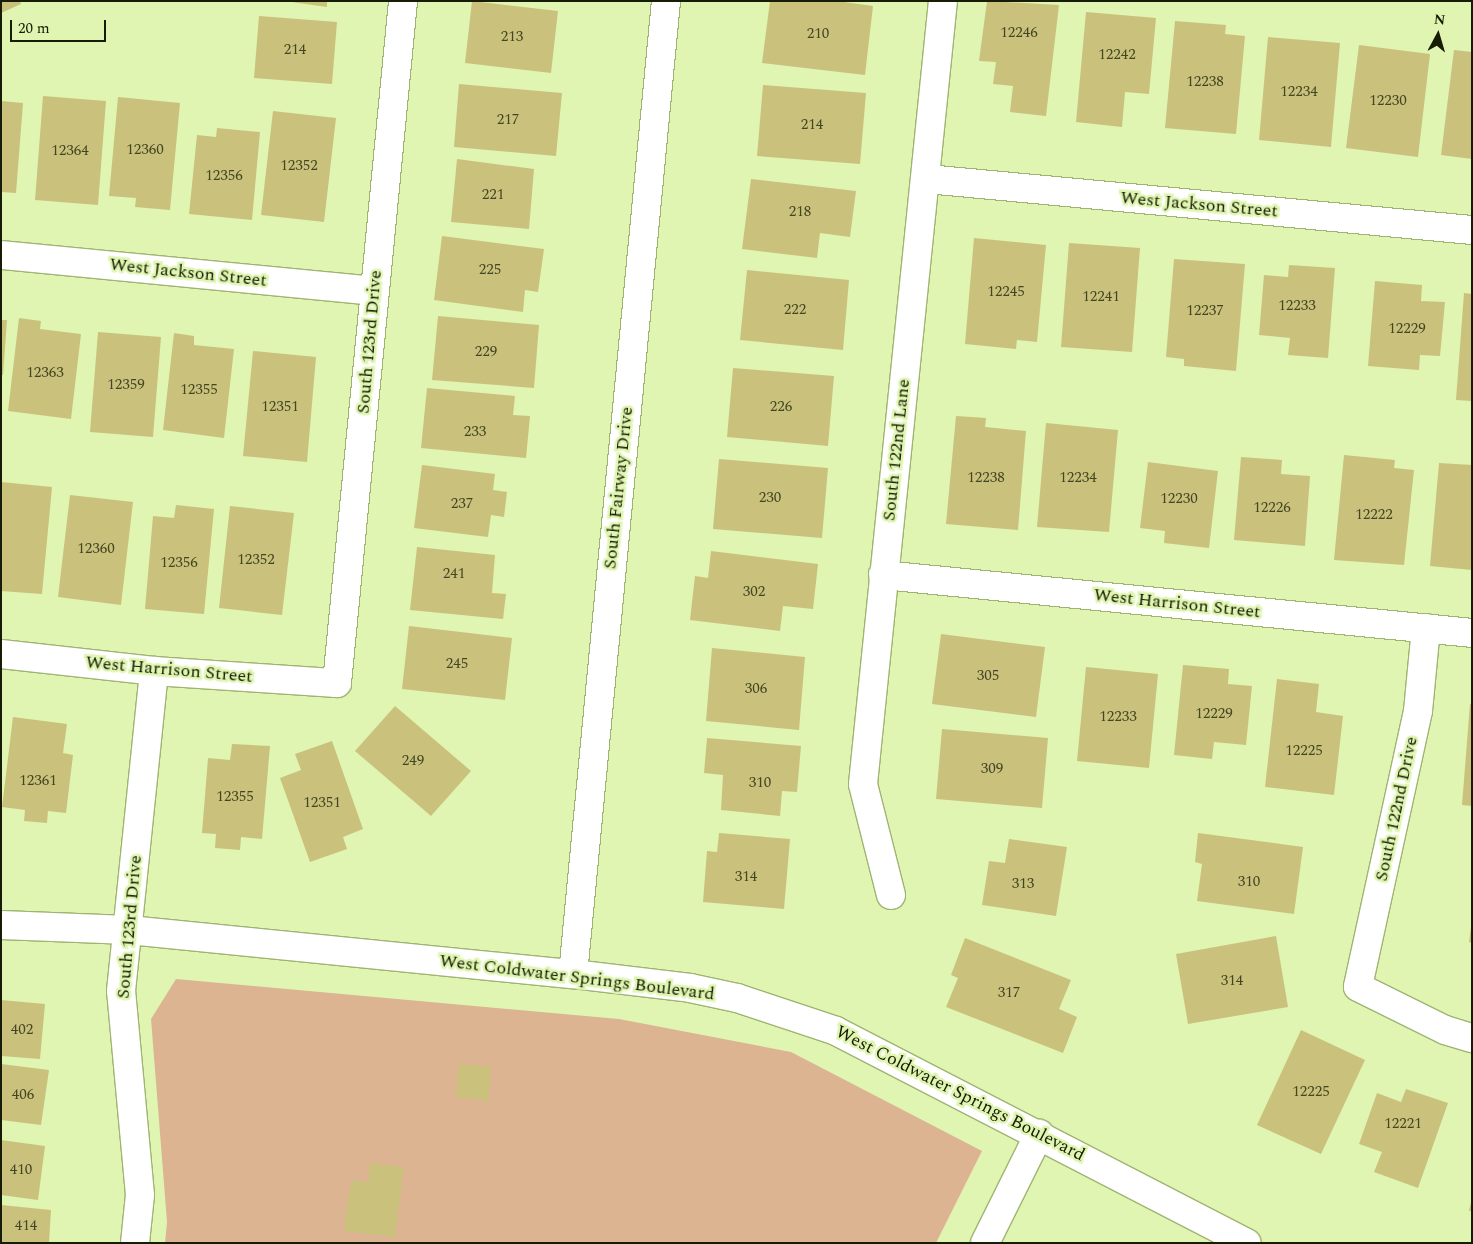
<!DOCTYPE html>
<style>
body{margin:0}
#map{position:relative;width:1473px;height:1244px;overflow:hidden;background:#dff5b1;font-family:Spectral,serif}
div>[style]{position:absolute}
.green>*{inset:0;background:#dcb491}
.building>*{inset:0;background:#cac27c}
.roads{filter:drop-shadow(1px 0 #9fb472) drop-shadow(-1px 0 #9fb472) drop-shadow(0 1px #9fb472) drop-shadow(0 -1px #9fb472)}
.street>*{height:28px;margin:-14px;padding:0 14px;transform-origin:14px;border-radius:14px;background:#fff}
.secondary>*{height:28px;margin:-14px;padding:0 14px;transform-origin:14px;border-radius:14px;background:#fff}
span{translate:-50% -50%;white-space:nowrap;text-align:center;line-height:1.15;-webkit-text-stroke:5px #dff5b1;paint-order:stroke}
.number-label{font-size:15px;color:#434622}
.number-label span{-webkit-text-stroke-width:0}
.street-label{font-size:18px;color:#161d04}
.frame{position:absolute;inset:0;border:2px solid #161d04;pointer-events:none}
.north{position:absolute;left:1413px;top:10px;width:50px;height:50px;-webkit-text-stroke:4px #dff5b1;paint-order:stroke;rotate:6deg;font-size:14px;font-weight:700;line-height:20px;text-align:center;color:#161d04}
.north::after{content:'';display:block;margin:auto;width:18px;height:22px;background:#161d04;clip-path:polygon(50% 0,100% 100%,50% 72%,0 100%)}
.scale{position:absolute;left:10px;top:20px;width:96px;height:22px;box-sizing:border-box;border:2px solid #161d04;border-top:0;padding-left:6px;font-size:15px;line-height:18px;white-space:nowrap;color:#161d04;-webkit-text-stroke:4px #dff5b1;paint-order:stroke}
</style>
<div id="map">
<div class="green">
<i style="clip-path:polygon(176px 979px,619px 1019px,791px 1052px,982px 1151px,936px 1243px,165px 1243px,167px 1222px,151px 1019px)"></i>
</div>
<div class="building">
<i style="clip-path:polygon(1px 1px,20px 1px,21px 4px,1px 13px)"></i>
<i style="clip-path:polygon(284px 1px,327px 1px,327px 7px)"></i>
<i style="clip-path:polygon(472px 1px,558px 11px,551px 73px,465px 63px)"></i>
<i style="clip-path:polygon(770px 1px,837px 1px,873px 6px,865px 75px,762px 63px)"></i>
<i style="clip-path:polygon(987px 1px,1059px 5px,1046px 116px,1010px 112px,1013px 86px,993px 84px,996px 62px,979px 61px)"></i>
<i style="clip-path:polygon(1086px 12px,1156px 18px,1149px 94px,1125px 92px,1122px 127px,1076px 122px)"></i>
<i style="clip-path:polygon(259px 16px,337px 22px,332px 84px,254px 78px)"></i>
<i style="clip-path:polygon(1175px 21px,1226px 25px,1225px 34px,1245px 36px,1236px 134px,1165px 128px)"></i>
<i style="clip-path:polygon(1268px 37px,1340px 43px,1331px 147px,1259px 140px)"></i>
<i style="clip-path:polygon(1359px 45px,1430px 54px,1418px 157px,1346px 148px)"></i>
<i style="clip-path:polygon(1454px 50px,1472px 52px,1472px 159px,1441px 155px)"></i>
<i style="clip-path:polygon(459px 84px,562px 93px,556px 156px,454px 147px)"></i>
<i style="clip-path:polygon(763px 85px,866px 93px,860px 164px,757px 156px)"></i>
<i style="clip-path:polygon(43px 96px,106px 101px,98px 205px,35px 200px)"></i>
<i style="clip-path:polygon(118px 97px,180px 103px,170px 210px,135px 207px,136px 198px,109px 196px)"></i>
<i style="clip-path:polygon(1px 101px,23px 103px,16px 193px,1px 192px)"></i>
<i style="clip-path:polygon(273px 111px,336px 118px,324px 222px,261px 215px)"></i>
<i style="clip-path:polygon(217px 128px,260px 132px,252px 220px,189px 214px,197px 135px,216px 137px)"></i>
<i style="clip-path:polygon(457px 159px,534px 169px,529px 229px,451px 222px)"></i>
<i style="clip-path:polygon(751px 179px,856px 191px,850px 237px,820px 233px,817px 258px,742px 249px)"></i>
<i style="clip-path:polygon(442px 236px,544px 249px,538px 292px,525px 290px,523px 312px,434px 300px)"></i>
<i style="clip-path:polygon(974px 238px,1046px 245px,1037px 342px,1017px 340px,1016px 349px,965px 344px)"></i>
<i style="clip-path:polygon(1069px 243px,1140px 248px,1132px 352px,1061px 347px)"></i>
<i style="clip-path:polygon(1174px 259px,1245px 264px,1236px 371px,1184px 366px,1184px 359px,1166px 357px)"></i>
<i style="clip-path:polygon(1289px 265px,1335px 268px,1328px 358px,1288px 355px,1290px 338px,1259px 335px,1264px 275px,1288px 277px)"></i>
<i style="clip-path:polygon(747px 270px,849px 280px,843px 350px,740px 340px)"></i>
<i style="clip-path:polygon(1375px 281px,1422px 285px,1421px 301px,1445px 302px,1440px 356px,1420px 355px,1419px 370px,1368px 366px)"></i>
<i style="clip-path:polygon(1464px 293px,1472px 294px,1472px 401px,1456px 400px)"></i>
<i style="clip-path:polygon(438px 316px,539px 325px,534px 388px,432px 380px)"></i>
<i style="clip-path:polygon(19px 318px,41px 321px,40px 329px,81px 334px,71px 419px,8px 411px)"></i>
<i style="clip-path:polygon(1px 320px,7px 320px,3px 375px,1px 375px)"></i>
<i style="clip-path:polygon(98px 332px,161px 337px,153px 437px,90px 432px)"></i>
<i style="clip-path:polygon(174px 333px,194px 336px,194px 345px,234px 349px,224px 438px,163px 430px)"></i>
<i style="clip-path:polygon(253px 351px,316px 357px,307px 462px,243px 456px)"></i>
<i style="clip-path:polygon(733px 368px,834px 376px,828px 446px,727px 437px)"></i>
<i style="clip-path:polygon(427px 388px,515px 396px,513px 415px,530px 416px,526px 458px,421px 448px)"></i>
<i style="clip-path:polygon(956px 416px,986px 418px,985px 427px,1026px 431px,1018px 530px,946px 524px)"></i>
<i style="clip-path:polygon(1046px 423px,1118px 430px,1109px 532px,1037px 527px)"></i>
<i style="clip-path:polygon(1344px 455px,1395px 460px,1394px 468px,1414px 470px,1404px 565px,1334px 560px)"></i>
<i style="clip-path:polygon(1241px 457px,1282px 460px,1281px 474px,1310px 476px,1305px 546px,1234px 540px)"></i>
<i style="clip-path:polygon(719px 459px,828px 468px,822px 538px,713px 529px)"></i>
<i style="clip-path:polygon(1148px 462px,1218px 471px,1209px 548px,1164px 543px,1165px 531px,1140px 528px)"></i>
<i style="clip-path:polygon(1439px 463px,1472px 465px,1472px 570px,1430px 566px)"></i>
<i style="clip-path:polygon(422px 465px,495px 474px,493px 490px,507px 492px,504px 517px,491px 515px,488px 537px,414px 528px)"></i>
<i style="clip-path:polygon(1px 482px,52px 487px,42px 594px,1px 591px)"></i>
<i style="clip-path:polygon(70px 495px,133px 502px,121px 605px,58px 597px)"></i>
<i style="clip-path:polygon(176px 505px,214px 509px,204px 614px,145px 609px,153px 516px,174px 518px)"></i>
<i style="clip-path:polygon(230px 506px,294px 513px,282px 615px,219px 608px)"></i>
<i style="clip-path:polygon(417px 547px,495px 555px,492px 593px,506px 594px,503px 619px,410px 610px)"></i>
<i style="clip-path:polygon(711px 551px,818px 564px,813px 609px,783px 606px,780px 631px,690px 620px,695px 576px,708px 578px)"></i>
<i style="clip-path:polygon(409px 626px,512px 638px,505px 700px,402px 689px)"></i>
<i style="clip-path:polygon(941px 634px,1045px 647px,1036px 717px,932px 704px)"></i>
<i style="clip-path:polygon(712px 648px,805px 657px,799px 730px,706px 721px)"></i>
<i style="clip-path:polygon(1183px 665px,1229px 669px,1228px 684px,1252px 686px,1246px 745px,1214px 742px,1212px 759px,1174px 755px)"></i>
<i style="clip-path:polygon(1086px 667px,1158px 674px,1149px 768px,1077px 761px)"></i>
<i style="clip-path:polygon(1277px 679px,1319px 684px,1316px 712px,1343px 716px,1334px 795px,1265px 787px)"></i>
<i style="clip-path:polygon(1470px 704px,1472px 704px,1472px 806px,1462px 805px)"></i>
<i style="clip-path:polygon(395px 706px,471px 771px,431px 816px,355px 751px)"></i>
<i style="clip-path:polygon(13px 717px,67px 724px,63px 753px,73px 755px,66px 813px,48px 811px,47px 823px,24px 821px,25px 810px,2px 807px)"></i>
<i style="clip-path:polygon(942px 729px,1048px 738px,1042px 808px,936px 799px)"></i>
<i style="clip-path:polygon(707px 738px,801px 746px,797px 792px,782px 791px,780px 816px,721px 810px,723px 775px,704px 773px)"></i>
<i style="clip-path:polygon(332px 741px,363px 829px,343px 837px,347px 849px,310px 862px,280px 778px,301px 770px,295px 754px)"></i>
<i style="clip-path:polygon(232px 744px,270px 746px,262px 839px,241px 837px,240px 850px,215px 848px,216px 834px,202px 833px,208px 758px,230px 760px)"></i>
<i style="clip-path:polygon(719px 833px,790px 839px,784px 909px,703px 902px,707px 851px,717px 852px)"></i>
<i style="clip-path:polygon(1198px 833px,1303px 847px,1294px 914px,1197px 901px,1202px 864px,1195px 862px)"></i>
<i style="clip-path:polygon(1009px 839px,1067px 847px,1056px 916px,982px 905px,989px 861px,1005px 863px)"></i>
<i style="clip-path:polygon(1471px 927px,1472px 927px,1472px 943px,1469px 942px)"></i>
<i style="clip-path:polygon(1276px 936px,1288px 1007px,1188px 1024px,1176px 954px)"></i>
<i style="clip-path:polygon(965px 938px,1071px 980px,1059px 1009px,1077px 1017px,1063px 1053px,946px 1007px,958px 978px,951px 975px)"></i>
<i style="clip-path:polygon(1px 1000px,45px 1004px,40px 1059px,1px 1056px)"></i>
<i style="clip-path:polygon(1301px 1030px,1365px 1060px,1321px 1154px,1257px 1125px)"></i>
<i style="clip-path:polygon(1px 1064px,49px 1070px,41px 1125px,1px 1120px)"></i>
<i style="clip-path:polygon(459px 1064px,491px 1067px,488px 1101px,456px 1097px)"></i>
<i style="clip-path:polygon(1406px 1089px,1448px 1103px,1418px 1188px,1374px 1172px,1382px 1152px,1359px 1144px,1377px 1093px,1401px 1102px)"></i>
<i style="clip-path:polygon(1px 1140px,45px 1146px,38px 1200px,1px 1195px)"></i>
<i style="clip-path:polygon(370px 1163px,404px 1167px,395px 1237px,344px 1231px,351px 1180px,368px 1182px)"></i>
<i style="clip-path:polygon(1472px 1198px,1472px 1211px,1469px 1211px)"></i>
<i style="clip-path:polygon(1px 1205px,51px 1210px,49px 1243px,1px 1243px)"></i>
</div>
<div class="roads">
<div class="street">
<i style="left:927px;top:179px;width:547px;rotate:5.35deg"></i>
<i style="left:1px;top:255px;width:375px;rotate:5.5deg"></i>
<i style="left:883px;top:575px;width:592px;rotate:5.62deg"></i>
<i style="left:1426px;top:628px;width:83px;rotate:95.5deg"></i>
<i style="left:1418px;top:711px;width:282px;rotate:102.3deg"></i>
<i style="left:1358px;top:987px;width:97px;rotate:26.3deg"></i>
<i style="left:1445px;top:1030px;width:28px;rotate:17deg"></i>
<i style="left:1px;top:654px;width:154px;rotate:6.3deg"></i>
<i style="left:154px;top:671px;width:183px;rotate:3.8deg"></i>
<i style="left:337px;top:683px;width:685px;rotate:-84.47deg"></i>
<i style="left:891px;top:895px;width:114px;rotate:-104.2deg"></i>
<i style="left:863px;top:784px;width:787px;rotate:-84.17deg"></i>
<i style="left:1px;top:925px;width:128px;rotate:2.2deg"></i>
<i style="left:129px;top:930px;width:446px;rotate:5.7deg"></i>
<i style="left:135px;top:1243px;width:48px;rotate:-84.1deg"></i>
<i style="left:140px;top:1195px;width:205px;rotate:-95.3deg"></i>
<i style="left:121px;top:991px;width:322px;rotate:-84.1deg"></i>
<i style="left:985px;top:1243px;width:122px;rotate:-63.6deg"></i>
</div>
<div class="secondary">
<i style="left:666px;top:1px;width:977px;rotate:95.46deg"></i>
<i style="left:573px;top:974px;width:118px;rotate:6.8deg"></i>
<i style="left:690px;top:988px;width:48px;rotate:12deg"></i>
<i style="left:737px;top:998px;width:104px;rotate:18.4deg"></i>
<i style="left:836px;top:1031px;width:462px;rotate:27.3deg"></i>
</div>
</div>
<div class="number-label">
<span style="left:1019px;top:33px">12246</span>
<span style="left:818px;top:34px">210</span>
<span style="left:512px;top:37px">213</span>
<span style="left:295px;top:50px">214</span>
<span style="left:1117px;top:55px">12242</span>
<span style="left:1205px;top:82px">12238</span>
<span style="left:1299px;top:92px">12234</span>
<span style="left:1388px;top:101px">12230</span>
<span style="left:508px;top:120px">217</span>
<span style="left:812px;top:125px">214</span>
<span style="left:145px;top:150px">12360</span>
<span style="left:70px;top:151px">12364</span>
<span style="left:299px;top:166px">12352</span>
<span style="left:224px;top:176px">12356</span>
<span style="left:493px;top:195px">221</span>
<span style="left:800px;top:212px">218</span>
<span style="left:490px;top:270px">225</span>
<span style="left:1006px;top:292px">12245</span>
<span style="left:1101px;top:297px">12241</span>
<span style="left:1297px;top:306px">12233</span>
<span style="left:795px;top:310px">222</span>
<span style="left:1205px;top:311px">12237</span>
<span style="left:1407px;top:329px">12229</span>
<span style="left:486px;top:352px">229</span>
<span style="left:45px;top:373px">12363</span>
<span style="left:126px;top:385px">12359</span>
<span style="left:199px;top:390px">12355</span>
<span style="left:280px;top:407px">12351</span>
<span style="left:781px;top:407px">226</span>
<span style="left:475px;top:432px">233</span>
<span style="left:986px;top:478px">12238</span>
<span style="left:1078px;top:478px">12234</span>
<span style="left:770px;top:498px">230</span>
<span style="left:1179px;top:499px">12230</span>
<span style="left:462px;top:504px">237</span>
<span style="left:1272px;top:508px">12226</span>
<span style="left:1374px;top:515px">12222</span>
<span style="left:96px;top:549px">12360</span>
<span style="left:256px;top:560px">12352</span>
<span style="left:179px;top:563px">12356</span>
<span style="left:454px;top:574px">241</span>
<span style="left:754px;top:592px">302</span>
<span style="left:457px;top:664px">245</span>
<span style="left:988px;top:676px">305</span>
<span style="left:756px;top:689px">306</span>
<span style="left:1214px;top:714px">12229</span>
<span style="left:1118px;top:717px">12233</span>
<span style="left:1304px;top:751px">12225</span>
<span style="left:413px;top:761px">249</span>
<span style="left:992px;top:769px">309</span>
<span style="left:38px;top:781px">12361</span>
<span style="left:760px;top:783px">310</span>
<span style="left:235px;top:797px">12355</span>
<span style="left:322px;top:803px">12351</span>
<span style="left:746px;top:877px">314</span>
<span style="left:1249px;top:882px">310</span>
<span style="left:1023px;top:884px">313</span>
<span style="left:1232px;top:981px">314</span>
<span style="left:1009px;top:993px">317</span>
<span style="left:22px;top:1030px">402</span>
<span style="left:1311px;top:1092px">12225</span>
<span style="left:23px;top:1095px">406</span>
<span style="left:1403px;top:1124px">12221</span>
<span style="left:21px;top:1170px">410</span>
<span style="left:26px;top:1226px">414</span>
</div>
<div class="street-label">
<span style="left:1199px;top:205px;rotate:5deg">West Jackson Street</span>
<span style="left:188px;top:273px;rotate:6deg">West Jackson Street</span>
<span style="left:370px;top:342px;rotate:-85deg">South 123rd Drive</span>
<span style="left:897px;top:450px;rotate:-84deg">South 122nd Lane</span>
<span style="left:619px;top:488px;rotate:-84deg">South Fairway Drive</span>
<span style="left:1177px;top:604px;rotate:6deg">West Harrison Street</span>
<span style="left:169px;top:670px;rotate:5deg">West Harrison Street</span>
<span style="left:1397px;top:809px;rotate:-78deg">South 122nd Drive</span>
<span style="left:130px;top:927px;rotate:-85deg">South 123rd Drive</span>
<span style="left:577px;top:978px;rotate:7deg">West Coldwater Springs Boulevard</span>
<span style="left:960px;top:1094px;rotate:27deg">West Coldwater Springs Boulevard</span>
</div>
<div class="frame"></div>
<div class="north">N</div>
<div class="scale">20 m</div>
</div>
